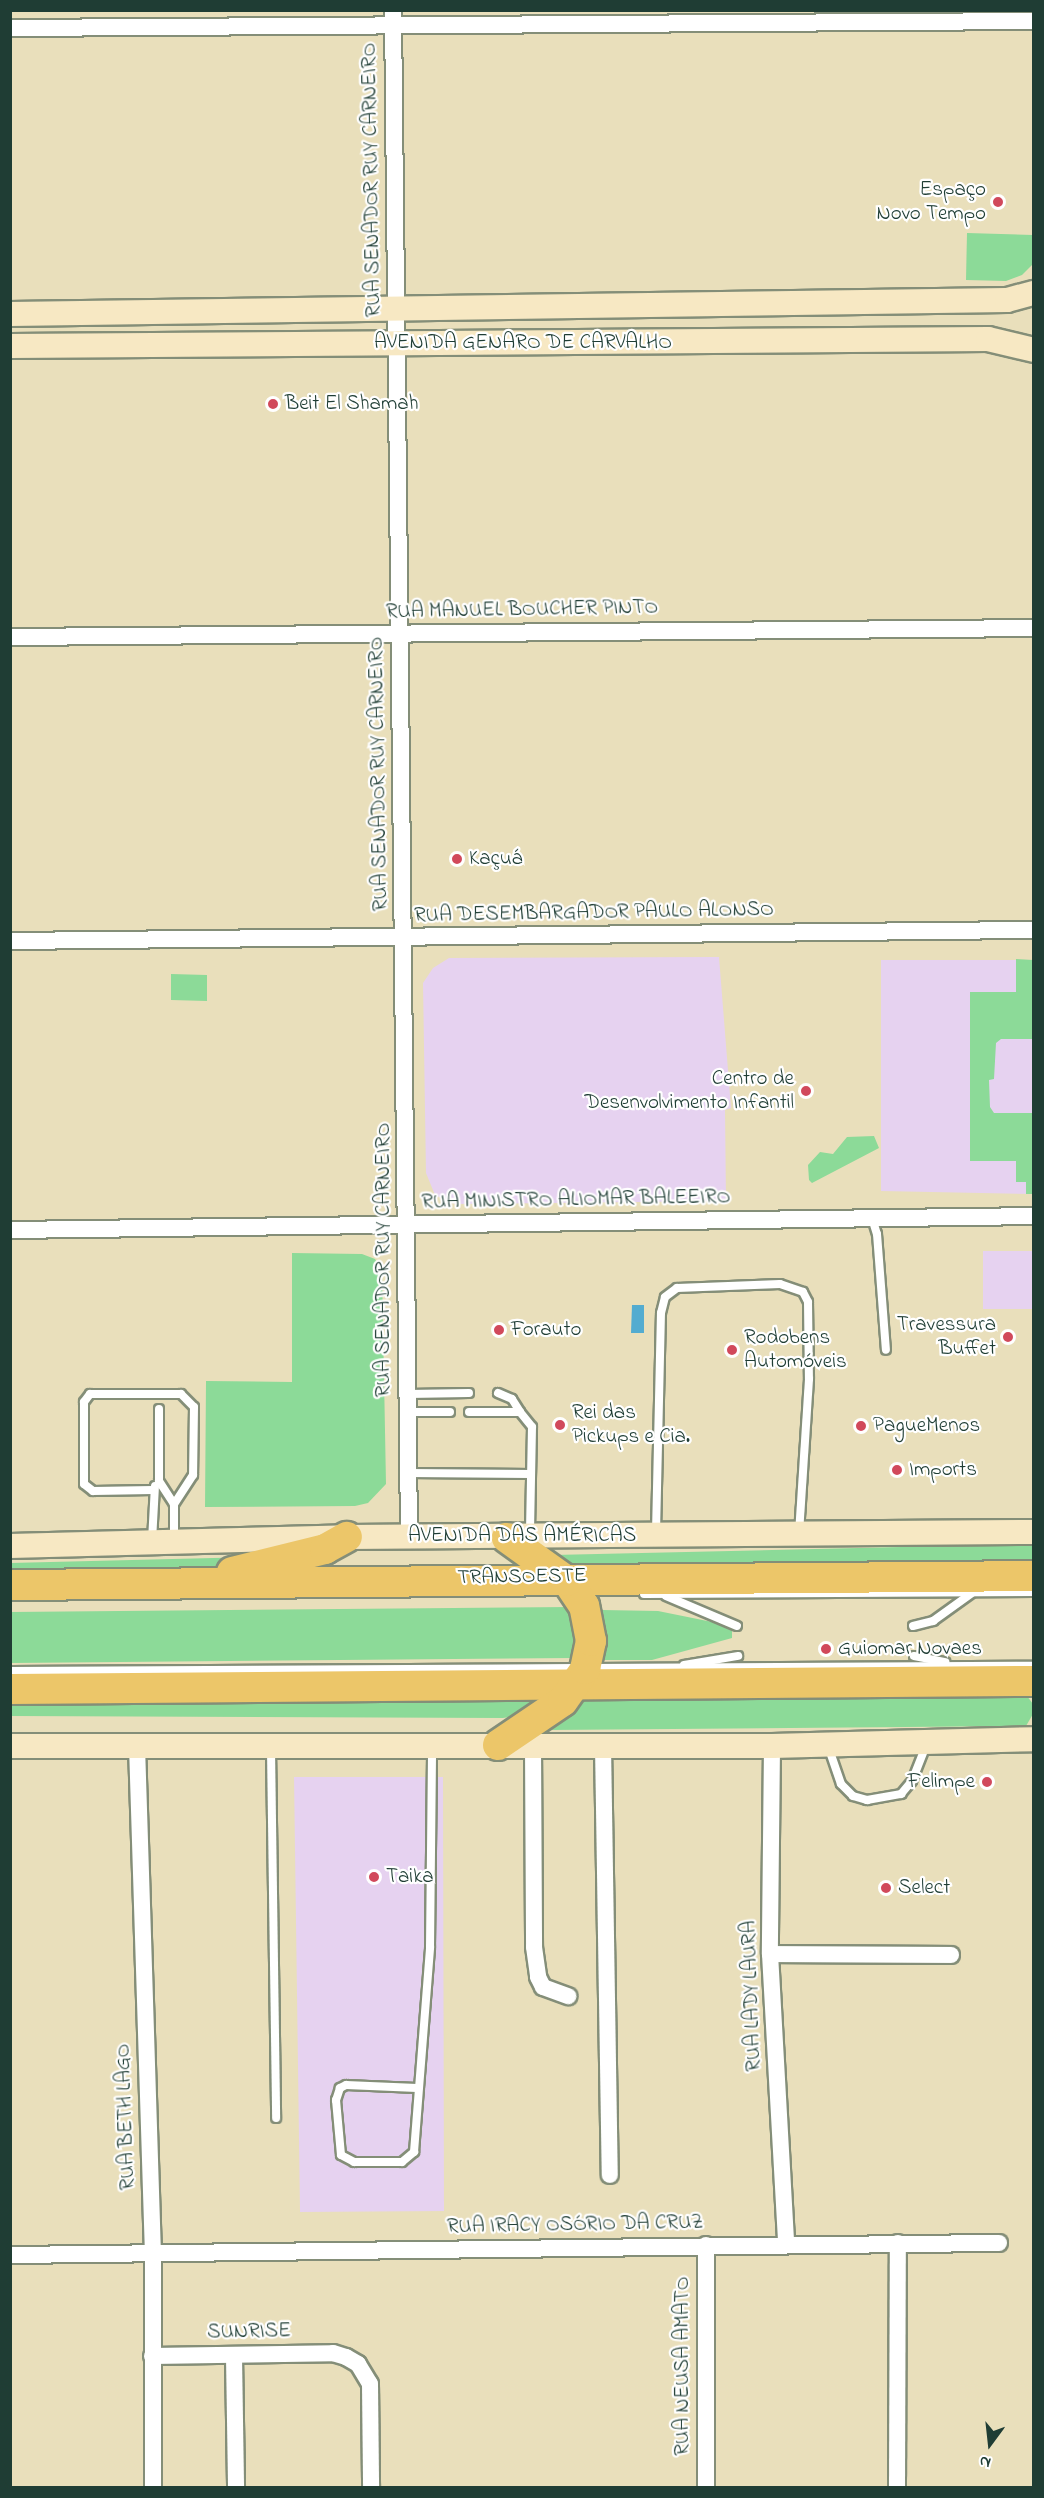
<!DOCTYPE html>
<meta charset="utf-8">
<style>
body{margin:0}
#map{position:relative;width:1044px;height:2498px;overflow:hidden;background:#e9dfbb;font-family:"Indie Flower",sans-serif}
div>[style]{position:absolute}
.built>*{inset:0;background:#e6d2f0}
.green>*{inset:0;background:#8cda98}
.water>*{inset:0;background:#53acd0}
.roads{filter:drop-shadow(2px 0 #848e78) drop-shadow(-2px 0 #848e78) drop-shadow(0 2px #848e78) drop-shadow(0 -2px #848e78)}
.lane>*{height:8px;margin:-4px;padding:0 4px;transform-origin:4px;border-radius:4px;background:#fff}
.street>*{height:16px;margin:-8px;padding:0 8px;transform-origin:8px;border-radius:8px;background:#fff}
.secondary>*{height:24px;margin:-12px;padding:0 12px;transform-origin:12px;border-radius:12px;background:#f7e8c3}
.highway>*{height:30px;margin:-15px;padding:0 15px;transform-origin:15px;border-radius:15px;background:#ecc669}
.dots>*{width:16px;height:16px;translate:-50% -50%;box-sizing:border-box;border:3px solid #fff;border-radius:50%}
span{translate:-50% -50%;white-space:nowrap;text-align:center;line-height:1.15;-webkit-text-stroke:4.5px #fff;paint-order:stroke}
.street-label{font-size:21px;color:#1f3d34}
.poi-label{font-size:21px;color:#1f3d34}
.right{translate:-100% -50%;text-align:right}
.left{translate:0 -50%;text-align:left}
.frame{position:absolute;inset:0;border:12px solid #1f3d34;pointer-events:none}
.north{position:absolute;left:960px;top:2414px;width:60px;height:60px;-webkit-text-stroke:4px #fff;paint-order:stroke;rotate:195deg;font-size:16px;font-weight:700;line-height:24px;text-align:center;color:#1f3d34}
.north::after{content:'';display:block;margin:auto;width:21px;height:27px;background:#1f3d34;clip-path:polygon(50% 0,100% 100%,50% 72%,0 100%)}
</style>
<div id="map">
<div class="built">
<i style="clip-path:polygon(719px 957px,731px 1108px,725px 1110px,726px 1201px,455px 1204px,435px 1195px,426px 1173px,423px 983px,433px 968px,449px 958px)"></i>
<i style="clip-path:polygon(881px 960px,1033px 960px,1033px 1194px,881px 1191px)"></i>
<i style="clip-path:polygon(983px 1251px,1033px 1251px,1033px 1309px,983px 1309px)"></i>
<i style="clip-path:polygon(294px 1777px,443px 1777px,444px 2211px,300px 2212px)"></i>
</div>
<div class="green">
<i style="clip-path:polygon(967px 233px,1033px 235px,1033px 264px,1022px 275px,1006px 281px,966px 280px)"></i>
<i style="clip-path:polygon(1016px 959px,1033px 960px,1033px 1039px,1001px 1039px,996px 1043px,994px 1079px,989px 1080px,990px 1107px,994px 1113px,1033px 1113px,1033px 1194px,1026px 1194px,1026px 1182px,1016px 1182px,1016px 1161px,970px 1161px,970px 992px,1016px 992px)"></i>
<i style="clip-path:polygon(171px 974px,207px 975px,207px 1001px,171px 1000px)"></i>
<i style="clip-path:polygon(874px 1136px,879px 1148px,812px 1183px,809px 1180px,808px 1165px,820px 1152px,833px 1154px,847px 1137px)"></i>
<i style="clip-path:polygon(292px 1253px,362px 1254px,375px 1259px,382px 1270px,386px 1484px,368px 1503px,355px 1506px,205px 1507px,206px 1381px,292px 1382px)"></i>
<i style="clip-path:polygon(1034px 1544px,1033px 1563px,573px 1572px,553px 1555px)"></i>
<i style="clip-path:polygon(254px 1557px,222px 1568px,11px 1568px,10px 1563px)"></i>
<i style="clip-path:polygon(572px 1607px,579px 1631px,574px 1658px,11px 1663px,10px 1612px)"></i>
<i style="clip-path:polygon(602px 1610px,658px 1611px,732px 1626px,732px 1638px,652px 1660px,603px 1660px)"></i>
<i style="clip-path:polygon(544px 1696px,518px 1716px,503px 1718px,11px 1716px,10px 1699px)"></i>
<i style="clip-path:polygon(1027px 1696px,1033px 1704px,1033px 1714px,1026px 1726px,549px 1730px,581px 1701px)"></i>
</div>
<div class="water">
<i style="clip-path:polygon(632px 1305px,644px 1305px,644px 1333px,631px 1333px)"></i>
</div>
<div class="roads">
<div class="lane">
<i style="left:872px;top:1218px;width:17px;rotate:73deg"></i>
<i style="left:877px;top:1234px;width:116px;rotate:85.6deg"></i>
<i style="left:498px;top:1393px;width:15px;rotate:23deg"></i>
<i style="left:512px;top:1399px;width:15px;rotate:58deg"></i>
<i style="left:408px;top:1394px;width:61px;rotate:-0.9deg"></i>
<i style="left:159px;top:1409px;width:72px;rotate:90deg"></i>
<i style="left:159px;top:1481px;width:27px;rotate:57deg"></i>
<i style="left:408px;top:1412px;width:42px"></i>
<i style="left:469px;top:1412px;width:51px"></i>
<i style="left:520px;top:1412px;width:19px;rotate:51deg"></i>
<i style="left:532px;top:1427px;width:107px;rotate:91.1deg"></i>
<i style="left:408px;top:1473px;width:123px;rotate:0.5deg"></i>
<i style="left:153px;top:1490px;width:60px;rotate:179deg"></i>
<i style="left:93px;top:1491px;width:11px;rotate:-142deg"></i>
<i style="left:84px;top:1484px;width:82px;rotate:-90deg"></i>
<i style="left:84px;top:1402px;width:10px;rotate:-53deg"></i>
<i style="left:90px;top:1394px;width:91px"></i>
<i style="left:181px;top:1394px;width:18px;rotate:45deg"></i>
<i style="left:194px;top:1407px;width:68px;rotate:90.8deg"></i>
<i style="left:193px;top:1475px;width:35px;rotate:123deg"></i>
<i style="left:174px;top:1504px;width:35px;rotate:90deg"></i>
<i style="left:656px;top:1532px;width:219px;rotate:-88.7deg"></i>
<i style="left:661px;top:1313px;width:16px;rotate:-76deg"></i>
<i style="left:665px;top:1297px;width:15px;rotate:-37deg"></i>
<i style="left:677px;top:1288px;width:103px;rotate:-2.2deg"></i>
<i style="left:780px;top:1284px;width:24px;rotate:19deg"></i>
<i style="left:803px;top:1292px;width:11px;rotate:63deg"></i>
<i style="left:808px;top:1302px;width:77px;rotate:89.3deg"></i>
<i style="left:809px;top:1379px;width:153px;rotate:93.7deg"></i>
<i style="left:152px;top:1541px;width:55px;rotate:-86.9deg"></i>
<i style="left:644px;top:1594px;width:390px;rotate:-0.3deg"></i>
<i style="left:666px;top:1596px;width:77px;rotate:22.9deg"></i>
<i style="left:913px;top:1626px;width:21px;rotate:-14deg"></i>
<i style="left:933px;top:1621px;width:48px;rotate:-35.7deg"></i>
<i style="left:914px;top:1656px;width:32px;rotate:11deg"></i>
<i style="left:684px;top:1665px;width:55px;rotate:-9.5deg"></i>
<i style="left:590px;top:1668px;width:444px;rotate:-0.3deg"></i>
<i style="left:10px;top:1671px;width:567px;rotate:-0.3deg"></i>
<i style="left:828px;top:1746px;width:40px;rotate:71.1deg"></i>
<i style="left:841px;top:1784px;width:17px;rotate:45deg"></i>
<i style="left:853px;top:1796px;width:15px;rotate:16deg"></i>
<i style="left:867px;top:1800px;width:35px;rotate:-10deg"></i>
<i style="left:901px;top:1794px;width:17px;rotate:-50deg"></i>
<i style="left:912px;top:1781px;width:41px;rotate:-68.5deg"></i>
<i style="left:271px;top:1749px;width:369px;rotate:89.2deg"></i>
<i style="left:417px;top:2088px;width:71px;rotate:-177.6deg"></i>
<i style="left:346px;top:2085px;width:7px;rotate:153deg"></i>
<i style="left:340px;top:2088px;width:13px;rotate:108deg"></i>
<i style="left:336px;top:2100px;width:55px;rotate:84.8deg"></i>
<i style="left:341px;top:2155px;width:15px;rotate:28deg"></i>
<i style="left:354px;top:2162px;width:48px"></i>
<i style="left:402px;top:2162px;width:16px;rotate:-40deg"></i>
<i style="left:414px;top:2152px;width:206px;rotate:-85.5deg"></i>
<i style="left:430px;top:1947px;width:198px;rotate:-89.4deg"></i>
</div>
<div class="street">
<i style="left:393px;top:10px;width:1526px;rotate:89.4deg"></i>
<i style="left:10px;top:28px;width:1024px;rotate:-0.39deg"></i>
<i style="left:10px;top:637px;width:1024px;rotate:-0.5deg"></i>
<i style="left:10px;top:941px;width:1024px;rotate:-0.62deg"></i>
<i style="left:10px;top:1230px;width:1024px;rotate:-0.78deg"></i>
<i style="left:533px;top:1745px;width:202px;rotate:89.7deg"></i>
<i style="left:534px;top:1947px;width:30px;rotate:82deg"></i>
<i style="left:538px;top:1977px;width:11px;rotate:63deg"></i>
<i style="left:543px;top:1987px;width:27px;rotate:20deg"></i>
<i style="left:603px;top:1745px;width:430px;rotate:89.1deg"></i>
<i style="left:137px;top:1746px;width:508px;rotate:88.2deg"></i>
<i style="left:153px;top:2254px;width:234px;rotate:90deg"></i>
<i style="left:772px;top:1746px;width:208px;rotate:90.6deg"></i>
<i style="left:770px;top:1954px;width:289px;rotate:86.8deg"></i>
<i style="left:770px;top:1954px;width:181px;rotate:0.3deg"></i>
<i style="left:10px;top:2255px;width:989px;rotate:-0.7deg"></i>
<i style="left:152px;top:2356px;width:181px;rotate:-0.9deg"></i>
<i style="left:333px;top:2353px;width:14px;rotate:17deg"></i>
<i style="left:346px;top:2357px;width:14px;rotate:30deg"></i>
<i style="left:358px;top:2364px;width:23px;rotate:59deg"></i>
<i style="left:370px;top:2384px;width:104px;rotate:89.4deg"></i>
<i style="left:234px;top:2356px;width:132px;rotate:89.1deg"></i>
<i style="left:706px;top:2488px;width:243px;rotate:-90deg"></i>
<i style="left:897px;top:2488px;width:245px;rotate:-89.8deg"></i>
</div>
<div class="secondary">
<i style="left:10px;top:314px;width:997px;rotate:-0.8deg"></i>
<i style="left:1007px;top:300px;width:28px;rotate:-15deg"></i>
<i style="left:10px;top:346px;width:978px;rotate:-0.41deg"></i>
<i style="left:988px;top:339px;width:47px;rotate:13.4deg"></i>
<i style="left:10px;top:1546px;width:337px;rotate:-1.5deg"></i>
<i style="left:347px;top:1537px;width:687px;rotate:-0.42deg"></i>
<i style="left:10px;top:1746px;width:762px"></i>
<i style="left:772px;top:1746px;width:262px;rotate:-1.5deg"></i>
</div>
<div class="highway">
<i style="left:232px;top:1572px;width:96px;rotate:-13.9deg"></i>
<i style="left:325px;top:1549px;width:25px;rotate:-29deg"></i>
<i style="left:10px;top:1585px;width:1024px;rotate:-0.5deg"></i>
<i style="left:10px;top:1689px;width:1024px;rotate:-0.45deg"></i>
<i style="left:498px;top:1745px;width:78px;rotate:-34.1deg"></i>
<i style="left:563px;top:1701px;width:39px;rotate:-55deg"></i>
<i style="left:585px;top:1669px;width:29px;rotate:-78deg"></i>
<i style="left:591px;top:1641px;width:36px;rotate:-101deg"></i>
<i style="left:584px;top:1606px;width:30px;rotate:-124deg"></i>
<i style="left:567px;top:1581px;width:74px;rotate:-144.4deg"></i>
</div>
</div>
<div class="dots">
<i style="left:998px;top:202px;background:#d1495b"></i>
<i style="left:273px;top:404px;background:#d1495b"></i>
<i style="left:457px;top:859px;background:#d1495b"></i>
<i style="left:806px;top:1091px;background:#d1495b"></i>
<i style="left:499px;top:1330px;background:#d1495b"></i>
<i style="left:1008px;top:1337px;background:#d1495b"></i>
<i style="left:732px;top:1350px;background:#d1495b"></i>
<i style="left:560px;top:1425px;background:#d1495b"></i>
<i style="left:861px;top:1426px;background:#d1495b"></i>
<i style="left:897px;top:1470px;background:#d1495b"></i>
<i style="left:826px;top:1649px;background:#d1495b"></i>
<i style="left:987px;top:1782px;background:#d1495b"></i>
<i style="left:374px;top:1877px;background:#d1495b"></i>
<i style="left:886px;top:1888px;background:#d1495b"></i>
</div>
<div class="street-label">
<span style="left:372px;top:180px;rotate:-91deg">RUA SENADOR RUY CARNEIRO</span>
<span style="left:523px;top:343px">AVENIDA GENARO DE CARVALHO</span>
<span style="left:522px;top:610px;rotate:-1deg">RUA MANUEL BOUCHER PINTO</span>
<span style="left:379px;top:774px;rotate:-91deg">RUA SENADOR RUY CARNEIRO</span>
<span style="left:594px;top:913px;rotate:-1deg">RUA DESEMBARGADOR PAULO ALONSO</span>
<span style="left:576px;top:1200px;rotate:-1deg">RUA MINISTRO ALIOMAR BALEEIRO</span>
<span style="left:384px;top:1260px;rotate:-90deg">RUA SENADOR RUY CARNEIRO</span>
<span style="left:522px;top:1536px">AVENIDA DAS AMÉRICAS</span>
<span style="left:522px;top:1577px;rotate:-1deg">TRANSOESTE</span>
<span style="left:752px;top:1996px;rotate:-92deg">RUA LADY LAURA</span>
<span style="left:126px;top:2117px;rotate:-92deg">RUA BETH LAGO</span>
<span style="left:575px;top:2225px;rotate:-1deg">RUA IRACY OSÓRIO DA CRUZ</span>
<span style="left:249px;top:2332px;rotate:-1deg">SUNRISE</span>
<span style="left:683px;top:2366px;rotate:-90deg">RUA NEUSA AMATO</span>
</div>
<div class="poi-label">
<span class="right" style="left:986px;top:202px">Espaço<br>Novo Tempo</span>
<span class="left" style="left:285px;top:404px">Beit El Shamah</span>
<span class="left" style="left:469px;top:859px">Kaçuá</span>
<span class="right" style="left:794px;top:1091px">Centro de<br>Desenvolvimento Infantil</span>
<span class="right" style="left:996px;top:1337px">Travessura<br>Buffet</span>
<span class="left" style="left:511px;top:1330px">Forauto</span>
<span class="left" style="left:744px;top:1350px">Rodobens<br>Automóveis</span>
<span class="left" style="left:572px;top:1425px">Rei das<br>Pickups e Cia.</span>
<span class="left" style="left:873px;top:1426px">PagueMenos</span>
<span class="left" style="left:909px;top:1470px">Imports</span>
<span class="left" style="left:838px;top:1649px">Guiomar Novaes</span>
<span class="right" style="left:975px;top:1782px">Felimpe</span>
<span class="left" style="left:386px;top:1877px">Taika</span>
<span class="left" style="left:898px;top:1888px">Select</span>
</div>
<div class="frame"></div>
<div class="north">N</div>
</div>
